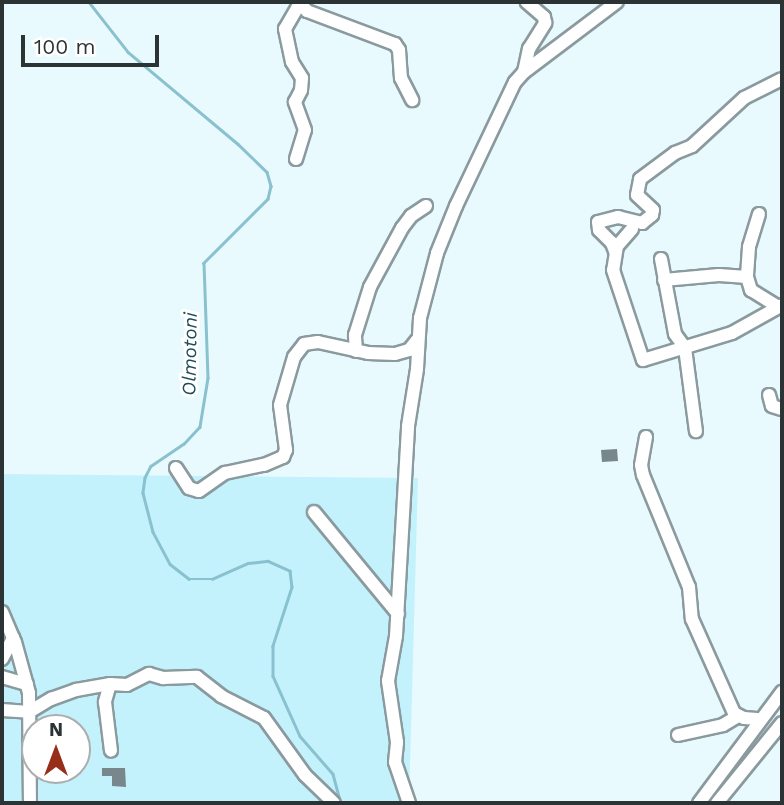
<!DOCTYPE html>
<style>
body{margin:0}
#map{position:relative;width:784px;height:805px;overflow:hidden;background:#e9fafe;font-family:"Work Sans",sans-serif}
div>[style]{position:absolute}
.green>*{inset:0;background:#c3f2fd}
.stream>*{height:2.5px;margin:-1.25px;padding:0 1.25px;transform-origin:1.25px;border-radius:1.25px;background:#89c1ce}
.building>*{inset:0;background:#77878b}
.roads{filter:drop-shadow(2px 0 #8a9a9e) drop-shadow(-2px 0 #8a9a9e) drop-shadow(0 2px #8a9a9e) drop-shadow(0 -2px #8a9a9e)}
.minor>*{height:12px;margin:-6px;padding:0 6px;transform-origin:6px;border-radius:6px;background:#fff}
span{translate:-50% -50%;white-space:nowrap;text-align:center;line-height:1.15;-webkit-text-stroke:6px #fff;paint-order:stroke}
.water-label{font-size:19px;color:#1b4d56;font-style:italic}
.frame{position:absolute;inset:0;border:4px solid #2c3335;pointer-events:none}
.north{position:absolute;left:21px;top:714px;width:70px;height:70px;box-sizing:border-box;background:#fff;border:2px solid #abadae;border-radius:50%;rotate:0deg;font-size:19px;font-weight:700;line-height:28px;text-align:center;color:#2c3335}
.north::after{content:'';display:block;margin:auto;width:24px;height:32px;background:#972e1a;clip-path:polygon(50% 0,100% 100%,50% 72%,0 100%)}
.scale{position:absolute;left:21px;top:35px;width:138px;height:32px;box-sizing:border-box;border:4px solid #2c3335;border-top:0;padding-left:9px;font-size:21px;line-height:24px;white-space:nowrap;color:#2c3335;-webkit-text-stroke:5px #fff;paint-order:stroke}
</style>
<div id="map">
<div class="green">
<i style="clip-path:polygon(evenodd,2px 474px,418px 478px,409px 803px,2px 803px,2px 474px,35px 728px,77px 728px,77px 770px,35px 770px,35px 728px)"></i>
</div>
<div class="stream">
<i style="left:89px;top:2px;width:63px;rotate:52deg"></i>
<i style="left:128px;top:52px;width:143px;rotate:39.9deg"></i>
<i style="left:238px;top:144px;width:40px;rotate:44deg"></i>
<i style="left:267px;top:172px;width:15px;rotate:74deg"></i>
<i style="left:271px;top:186px;width:13px;rotate:103deg"></i>
<i style="left:268px;top:199px;width:91px;rotate:135deg"></i>
<i style="left:204px;top:263px;width:115px;rotate:88deg"></i>
<i style="left:208px;top:378px;width:50px;rotate:99.3deg"></i>
<i style="left:200px;top:427px;width:23px;rotate:133deg"></i>
<i style="left:184px;top:444px;width:40px;rotate:146deg"></i>
<i style="left:151px;top:466px;width:13px;rotate:117deg"></i>
<i style="left:145px;top:478px;width:15px;rotate:98deg"></i>
<i style="left:143px;top:493px;width:40px;rotate:75.6deg"></i>
<i style="left:153px;top:532px;width:36px;rotate:62deg"></i>
<i style="left:170px;top:564px;width:24px;rotate:38deg"></i>
<i style="left:189px;top:579px;width:23px"></i>
<i style="left:212px;top:579px;width:39px;rotate:-24deg"></i>
<i style="left:248px;top:563px;width:20px;rotate:-6deg"></i>
<i style="left:268px;top:561px;width:24px;rotate:24deg"></i>
<i style="left:290px;top:571px;width:16px;rotate:83deg"></i>
<i style="left:292px;top:587px;width:62px;rotate:107.9deg"></i>
<i style="left:273px;top:646px;width:30px;rotate:90deg"></i>
<i style="left:273px;top:676px;width:66px;rotate:65.8deg"></i>
<i style="left:300px;top:736px;width:50px;rotate:49deg"></i>
<i style="left:333px;top:774px;width:30px;rotate:75deg"></i>
</div>
<div class="building">
<i style="clip-path:polygon(617px 449px,618px 461px,602px 462px,601px 450px)"></i>
<i style="clip-path:polygon(102px 768px,125px 768px,126px 787px,112px 786px,112px 776px,102px 776px)"></i>
</div>
<div class="roads">
<div class="minor">
<i style="left:299px;top:2px;width:12px;rotate:48deg"></i>
<i style="left:307px;top:11px;width:94px;rotate:20.6deg"></i>
<i style="left:395px;top:44px;width:7px;rotate:56deg"></i>
<i style="left:399px;top:50px;width:28px;rotate:86deg"></i>
<i style="left:401px;top:78px;width:25px;rotate:63deg"></i>
<i style="left:524px;top:72px;width:116px;rotate:-37deg"></i>
<i style="left:296px;top:159px;width:30px;rotate:-73deg"></i>
<i style="left:305px;top:130px;width:30px;rotate:-110deg"></i>
<i style="left:295px;top:102px;width:13px;rotate:-63deg"></i>
<i style="left:301px;top:90px;width:12px;rotate:-85deg"></i>
<i style="left:302px;top:78px;width:19px;rotate:-122deg"></i>
<i style="left:292px;top:62px;width:34px;rotate:-102deg"></i>
<i style="left:285px;top:29px;width:28px;rotate:-60deg"></i>
<i style="left:759px;top:214px;width:34px;rotate:107deg"></i>
<i style="left:749px;top:247px;width:30px;rotate:94deg"></i>
<i style="left:747px;top:277px;width:14px;rotate:73deg"></i>
<i style="left:751px;top:290px;width:32px;rotate:32deg"></i>
<i style="left:632px;top:229px;width:23px;rotate:131deg"></i>
<i style="left:617px;top:246px;width:24px;rotate:99deg"></i>
<i style="left:613px;top:270px;width:95px;rotate:71.6deg"></i>
<i style="left:643px;top:360px;width:93px;rotate:-16.9deg"></i>
<i style="left:732px;top:333px;width:57px;rotate:-29.2deg"></i>
<i style="left:615px;top:251px;width:9px;rotate:-111deg"></i>
<i style="left:612px;top:243px;width:18px;rotate:-135deg"></i>
<i style="left:599px;top:230px;width:8px;rotate:-97deg"></i>
<i style="left:598px;top:222px;width:21px;rotate:-14deg"></i>
<i style="left:618px;top:217px;width:25px;rotate:14deg"></i>
<i style="left:642px;top:223px;width:13px;rotate:-39deg"></i>
<i style="left:652px;top:215px;width:5px;rotate:-79deg"></i>
<i style="left:653px;top:210px;width:22px;rotate:-137deg"></i>
<i style="left:637px;top:195px;width:16px;rotate:-79deg"></i>
<i style="left:640px;top:179px;width:44px;rotate:-36.6deg"></i>
<i style="left:675px;top:153px;width:18px;rotate:-22deg"></i>
<i style="left:692px;top:146px;width:71px;rotate:-42.7deg"></i>
<i style="left:744px;top:98px;width:42px;rotate:-26.6deg"></i>
<i style="left:661px;top:259px;width:76px;rotate:79.4deg"></i>
<i style="left:675px;top:334px;width:17px;rotate:54deg"></i>
<i style="left:685px;top:348px;width:84px;rotate:82.5deg"></i>
<i style="left:664px;top:280px;width:55px;rotate:-5.2deg"></i>
<i style="left:719px;top:275px;width:28px;rotate:4deg"></i>
<i style="left:356px;top:351px;width:16px;rotate:-94deg"></i>
<i style="left:355px;top:335px;width:50px;rotate:-72.6deg"></i>
<i style="left:370px;top:287px;width:67px;rotate:-61.5deg"></i>
<i style="left:402px;top:228px;width:15px;rotate:-53deg"></i>
<i style="left:411px;top:216px;width:18px;rotate:-34deg"></i>
<i style="left:769px;top:395px;width:11px;rotate:75deg"></i>
<i style="left:772px;top:406px;width:10px;rotate:17deg"></i>
<i style="left:646px;top:437px;width:28px;rotate:100deg"></i>
<i style="left:641px;top:465px;width:10px;rotate:79deg"></i>
<i style="left:643px;top:475px;width:121px;rotate:67.7deg"></i>
<i style="left:689px;top:587px;width:32px;rotate:85deg"></i>
<i style="left:692px;top:619px;width:103px;rotate:65.9deg"></i>
<i style="left:734px;top:713px;width:11px;rotate:27deg"></i>
<i style="left:744px;top:718px;width:16px;rotate:4deg"></i>
<i style="left:176px;top:468px;width:24px;rotate:57deg"></i>
<i style="left:189px;top:488px;width:10px;rotate:17deg"></i>
<i style="left:199px;top:491px;width:32px;rotate:-35deg"></i>
<i style="left:225px;top:473px;width:40px;rotate:-12deg"></i>
<i style="left:264px;top:465px;width:21px;rotate:-23deg"></i>
<i style="left:283px;top:457px;width:8px;rotate:-67deg"></i>
<i style="left:286px;top:450px;width:45px;rotate:-97.6deg"></i>
<i style="left:280px;top:405px;width:50px;rotate:-73.7deg"></i>
<i style="left:294px;top:357px;width:16px;rotate:-52deg"></i>
<i style="left:304px;top:344px;width:14px;rotate:-8deg"></i>
<i style="left:318px;top:342px;width:51px;rotate:12.4deg"></i>
<i style="left:368px;top:353px;width:27px;rotate:2deg"></i>
<i style="left:395px;top:354px;width:15px;rotate:-16deg"></i>
<i style="left:409px;top:350px;width:13px;rotate:-51deg"></i>
<i style="left:314px;top:512px;width:132px;rotate:50.5deg"></i>
<i style="left:2px;top:612px;width:33px;rotate:67deg"></i>
<i style="left:15px;top:642px;width:53px;rotate:74.6deg"></i>
<i style="left:29px;top:693px;width:110px;rotate:89.5deg"></i>
<i style="left:2px;top:659px;width:24px;rotate:-62deg"></i>
<i style="left:2px;top:677px;width:26px;rotate:16deg"></i>
<i style="left:110px;top:684px;width:19px;rotate:106deg"></i>
<i style="left:105px;top:702px;width:49px;rotate:83deg"></i>
<i style="left:2px;top:710px;width:27px;rotate:4deg"></i>
<i style="left:29px;top:712px;width:26px;rotate:-31deg"></i>
<i style="left:51px;top:699px;width:27px;rotate:-20deg"></i>
<i style="left:76px;top:690px;width:35px;rotate:-10deg"></i>
<i style="left:110px;top:684px;width:17px;rotate:3deg"></i>
<i style="left:127px;top:685px;width:25px;rotate:-27deg"></i>
<i style="left:149px;top:674px;width:15px;rotate:16deg"></i>
<i style="left:163px;top:678px;width:34px;rotate:-2deg"></i>
<i style="left:197px;top:677px;width:31px;rotate:38deg"></i>
<i style="left:221px;top:696px;width:48px;rotate:27.1deg"></i>
<i style="left:264px;top:718px;width:70px;rotate:54.3deg"></i>
<i style="left:305px;top:775px;width:40px;rotate:44deg"></i>
<i style="left:678px;top:735px;width:46px;rotate:-12.5deg"></i>
<i style="left:723px;top:725px;width:17px;rotate:-31deg"></i>
<i style="left:409px;top:803px;width:43px;rotate:-108.9deg"></i>
<i style="left:395px;top:762px;width:20px;rotate:-84deg"></i>
<i style="left:397px;top:742px;width:62px;rotate:-98.4deg"></i>
<i style="left:388px;top:681px;width:46px;rotate:-79.9deg"></i>
<i style="left:396px;top:636px;width:210px;rotate:-86.7deg"></i>
<i style="left:408px;top:426px;width:58px;rotate:-81deg"></i>
<i style="left:417px;top:369px;width:51px;rotate:-86.6deg"></i>
<i style="left:420px;top:318px;width:67px;rotate:-75.3deg"></i>
<i style="left:437px;top:253px;width:51px;rotate:-68deg"></i>
<i style="left:456px;top:206px;width:137px;rotate:-64.6deg"></i>
<i style="left:515px;top:82px;width:13px;rotate:-48deg"></i>
<i style="left:524px;top:72px;width:24px;rotate:-78deg"></i>
<i style="left:529px;top:49px;width:31px;rotate:-58deg"></i>
<i style="left:545px;top:23px;width:6px;rotate:-99deg"></i>
<i style="left:544px;top:17px;width:23px;rotate:-139deg"></i>
<i style="left:699px;top:803px;width:139px;rotate:-53.2deg"></i>
<i style="left:717px;top:803px;width:103px;rotate:-50.9deg"></i>
</div>
</div>
<div class="water-label">
<span style="left:190px;top:354px;rotate:-89deg">Olmotoni</span>
</div>
<div class="frame"></div>
<div class="north">N</div>
<div class="scale">100 m</div>
</div>
